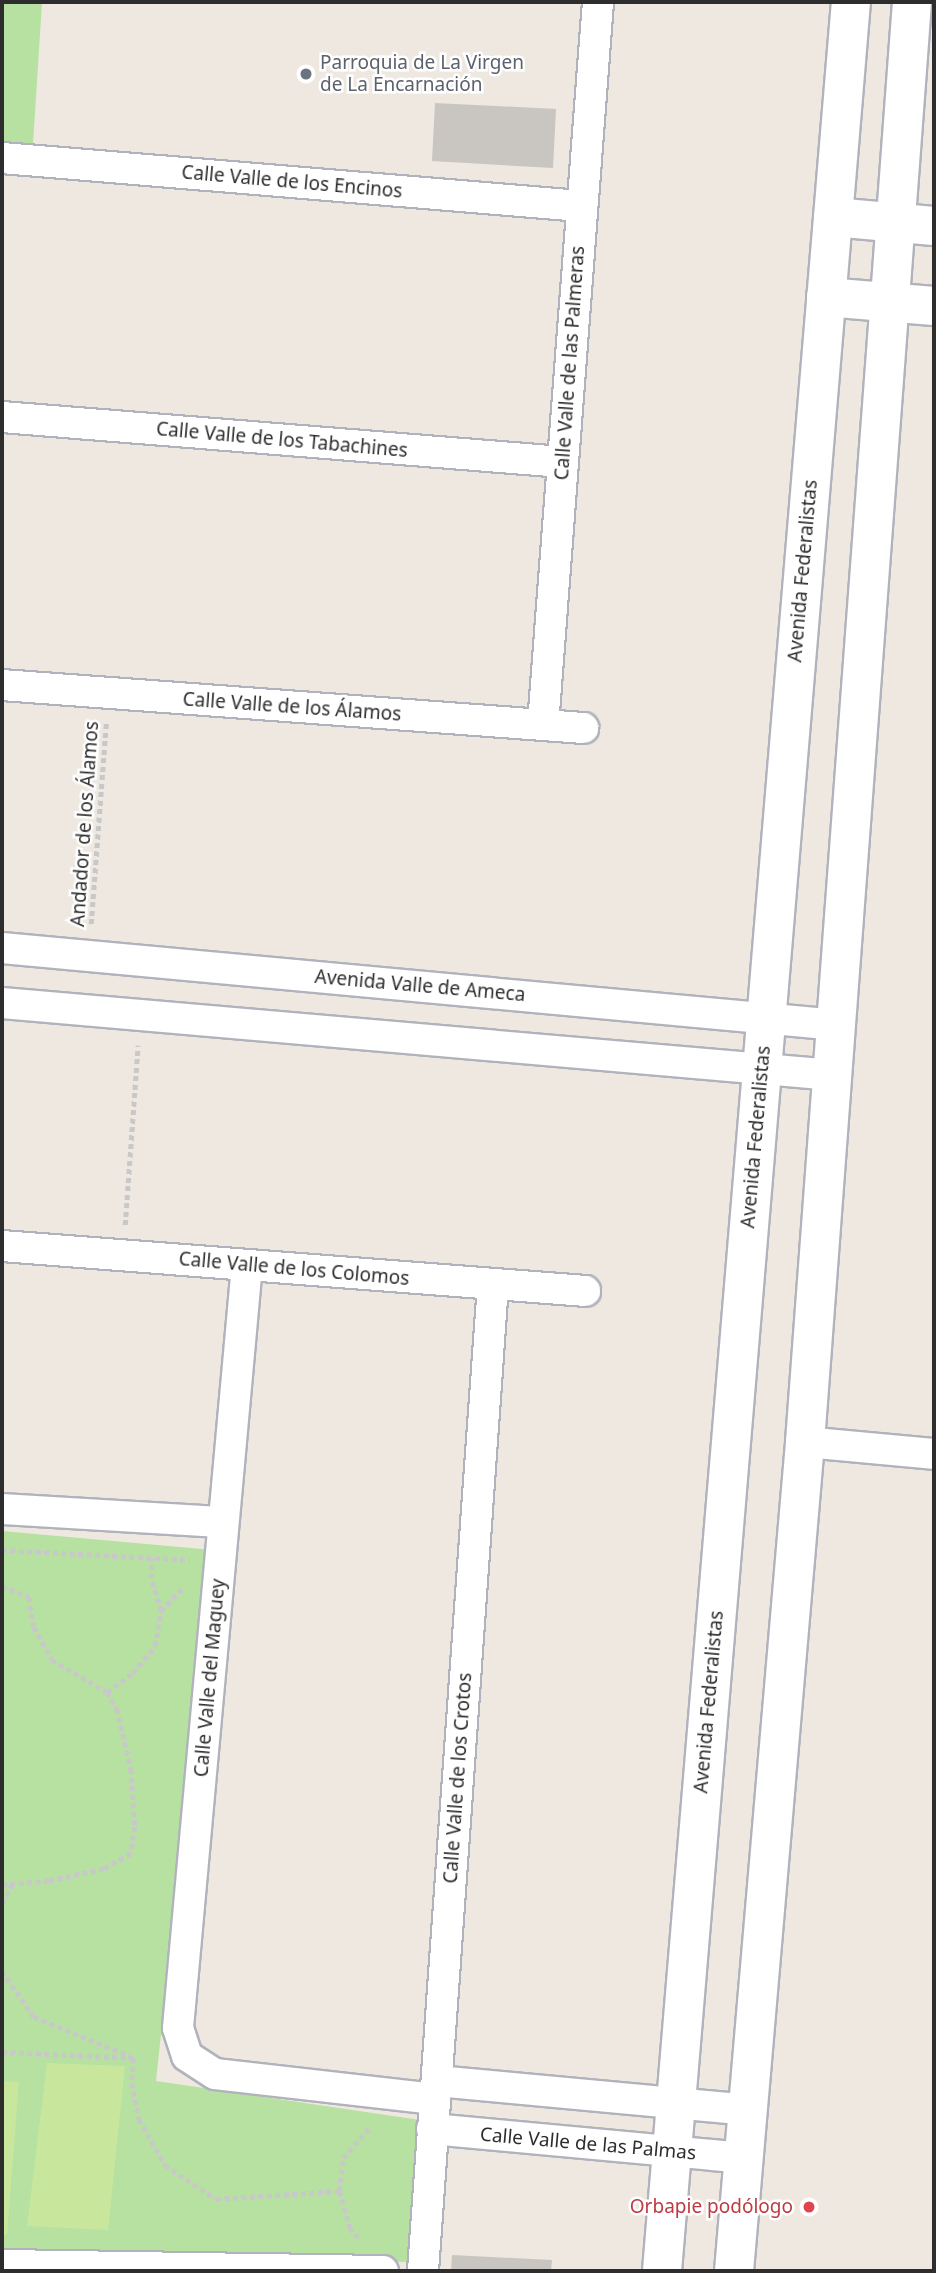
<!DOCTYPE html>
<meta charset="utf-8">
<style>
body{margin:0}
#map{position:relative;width:936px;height:2273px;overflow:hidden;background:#eee8e1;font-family:"Noto Sans",sans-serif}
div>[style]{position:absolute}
.green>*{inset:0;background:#b6e1a1}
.pitch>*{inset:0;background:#c8e79d}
.building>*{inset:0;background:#c9c5c0}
.path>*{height:4.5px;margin-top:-2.25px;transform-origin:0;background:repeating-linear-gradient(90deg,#c8c8c8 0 5px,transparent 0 8.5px)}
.roads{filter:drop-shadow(2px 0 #b1b3bc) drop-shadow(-2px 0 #b1b3bc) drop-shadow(0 2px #b1b3bc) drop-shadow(0 -2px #b1b3bc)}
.minor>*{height:30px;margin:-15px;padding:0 15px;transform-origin:15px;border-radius:15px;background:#fff}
.tertiary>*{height:38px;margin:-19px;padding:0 19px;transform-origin:19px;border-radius:19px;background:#fff}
.dots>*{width:19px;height:19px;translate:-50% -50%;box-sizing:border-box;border:4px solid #fff;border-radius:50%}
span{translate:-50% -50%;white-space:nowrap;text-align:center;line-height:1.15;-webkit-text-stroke:5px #fff;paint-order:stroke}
.worship-label{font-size:19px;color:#5b616d}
.left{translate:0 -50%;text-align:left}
.street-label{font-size:19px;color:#2d2d2d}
.health-label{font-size:19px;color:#be3a42}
.right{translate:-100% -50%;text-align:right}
.frame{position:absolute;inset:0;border:4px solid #2d2d2d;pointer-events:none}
</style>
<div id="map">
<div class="green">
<i style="clip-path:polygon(2px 2px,42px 2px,33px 144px,2px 142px)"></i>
<i style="clip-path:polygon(2px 1531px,213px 1550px,156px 2081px,427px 2121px,412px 2262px,2px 2255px)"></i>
</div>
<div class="pitch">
<i style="clip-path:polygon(47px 2063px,125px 2066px,108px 2230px,27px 2226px)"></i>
<i style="clip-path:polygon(2px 2081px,19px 2082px,7px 2235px,2px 2235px)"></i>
</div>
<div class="building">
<i style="clip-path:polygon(435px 103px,556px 109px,553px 168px,432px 161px)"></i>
<i style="clip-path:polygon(452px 2255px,552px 2260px,551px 2271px,451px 2271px)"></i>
</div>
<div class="path">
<i style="left:91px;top:924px;width:201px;rotate:-85.7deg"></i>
<i style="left:125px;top:1225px;width:180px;rotate:-85.9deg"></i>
<i style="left:2px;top:1550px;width:188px;rotate:3deg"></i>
<i style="left:2px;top:1586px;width:29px;rotate:22deg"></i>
<i style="left:29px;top:1597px;width:30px;rotate:81deg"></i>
<i style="left:34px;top:1627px;width:38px;rotate:61deg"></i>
<i style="left:52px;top:1660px;width:64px;rotate:30.2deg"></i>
<i style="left:107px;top:1692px;width:20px;rotate:60deg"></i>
<i style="left:117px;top:1709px;width:62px;rotate:76.9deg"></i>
<i style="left:131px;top:1769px;width:58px;rotate:86.1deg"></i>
<i style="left:135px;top:1827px;width:27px;rotate:98deg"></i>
<i style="left:131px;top:1854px;width:31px;rotate:151deg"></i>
<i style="left:104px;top:1869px;width:56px;rotate:167.7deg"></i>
<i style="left:49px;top:1881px;width:47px;rotate:175.1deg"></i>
<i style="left:161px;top:1611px;width:33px;rotate:-47deg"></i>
<i style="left:107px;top:1692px;width:32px;rotate:-36deg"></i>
<i style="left:133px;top:1673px;width:35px;rotate:-51deg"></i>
<i style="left:155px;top:1646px;width:36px;rotate:-80deg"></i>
<i style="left:161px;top:1611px;width:34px;rotate:-107deg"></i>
<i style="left:151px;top:1578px;width:20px;rotate:-87deg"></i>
<i style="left:2px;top:1903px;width:21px;rotate:-61deg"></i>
<i style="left:2px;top:1971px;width:56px;rotate:55.2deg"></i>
<i style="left:34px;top:2017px;width:104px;rotate:22.1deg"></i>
<i style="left:2px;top:2052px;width:132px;rotate:2.6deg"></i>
<i style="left:134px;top:2058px;width:25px;rotate:95deg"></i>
<i style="left:132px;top:2083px;width:37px;rotate:79deg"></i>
<i style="left:139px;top:2119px;width:53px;rotate:60.5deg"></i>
<i style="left:165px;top:2165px;width:61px;rotate:33.7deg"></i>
<i style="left:216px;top:2199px;width:123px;rotate:-3.7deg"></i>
<i style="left:358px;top:2238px;width:12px;rotate:-132deg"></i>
<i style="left:350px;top:2229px;width:40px;rotate:-106deg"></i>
<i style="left:339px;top:2191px;width:33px;rotate:-83deg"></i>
<i style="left:343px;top:2158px;width:43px;rotate:-48.8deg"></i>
</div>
<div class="roads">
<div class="minor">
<i style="left:2px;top:158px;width:581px;rotate:4.74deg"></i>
<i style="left:2px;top:417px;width:562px;rotate:4.59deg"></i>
<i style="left:2px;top:685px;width:583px;rotate:4.23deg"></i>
<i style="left:543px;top:725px;width:725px;rotate:-85.65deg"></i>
<i style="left:2px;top:948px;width:839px;rotate:5.27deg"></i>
<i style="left:2px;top:1003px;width:834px;rotate:4.95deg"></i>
<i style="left:2px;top:1246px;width:585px;rotate:4.41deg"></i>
<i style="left:247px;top:1265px;width:766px;rotate:95.17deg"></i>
<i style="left:178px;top:2028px;width:29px;rotate:72deg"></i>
<i style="left:187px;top:2056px;width:33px;rotate:33deg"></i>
<i style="left:215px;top:2074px;width:221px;rotate:6.5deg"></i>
<i style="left:805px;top:1442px;width:130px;rotate:5.3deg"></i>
<i style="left:2px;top:1509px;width:220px;rotate:3.4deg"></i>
<i style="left:437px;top:2081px;width:311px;rotate:5.3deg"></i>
<i style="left:432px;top:2129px;width:313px;rotate:5.3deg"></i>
<i style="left:2px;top:2265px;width:381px;rotate:0.9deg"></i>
<i style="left:423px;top:2271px;width:988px;rotate:-85.94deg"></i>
</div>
<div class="tertiary">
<i style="left:833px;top:217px;width:101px;rotate:5.1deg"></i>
<i style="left:826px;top:297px;width:108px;rotate:4.8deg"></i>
<i style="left:662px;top:2271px;width:2277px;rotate:-85.24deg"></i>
<i style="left:734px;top:2271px;width:832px;rotate:-85.1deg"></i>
<i style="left:805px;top:1442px;width:1444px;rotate:-85.75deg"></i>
</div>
</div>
<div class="dots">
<i style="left:306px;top:74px;background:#6b7280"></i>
<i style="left:809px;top:2207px;background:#e0444e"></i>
</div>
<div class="worship-label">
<span class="left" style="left:320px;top:74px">Parroquia de La Virgen<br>de La Encarnación</span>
</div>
<div class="street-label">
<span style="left:292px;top:182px;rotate:5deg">Calle Valle de los Encinos</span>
<span style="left:570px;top:363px;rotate:-86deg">Calle Valle de las Palmeras</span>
<span style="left:282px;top:440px;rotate:5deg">Calle Valle de los Tabachines</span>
<span style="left:803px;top:571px;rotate:-85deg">Avenida Federalistas</span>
<span style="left:292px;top:707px;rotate:4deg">Calle Valle de los Álamos</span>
<span style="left:85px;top:824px;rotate:-86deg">Andador de los Álamos</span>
<span style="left:420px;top:986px;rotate:5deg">Avenida Valle de Ameca</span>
<span style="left:756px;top:1137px;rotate:-85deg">Avenida Federalistas</span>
<span style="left:294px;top:1269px;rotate:5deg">Calle Valle de los Colomos</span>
<span style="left:210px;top:1678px;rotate:-85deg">Calle Valle del Maguey</span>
<span style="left:709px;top:1702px;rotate:-85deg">Avenida Federalistas</span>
<span style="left:458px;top:1778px;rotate:-86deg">Calle Valle de los Crotos</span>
<span style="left:588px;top:2144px;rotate:5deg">Calle Valle de las Palmas</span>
</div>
<div class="health-label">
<span class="right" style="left:793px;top:2207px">Orbapie podólogo</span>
</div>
<div class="frame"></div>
</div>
